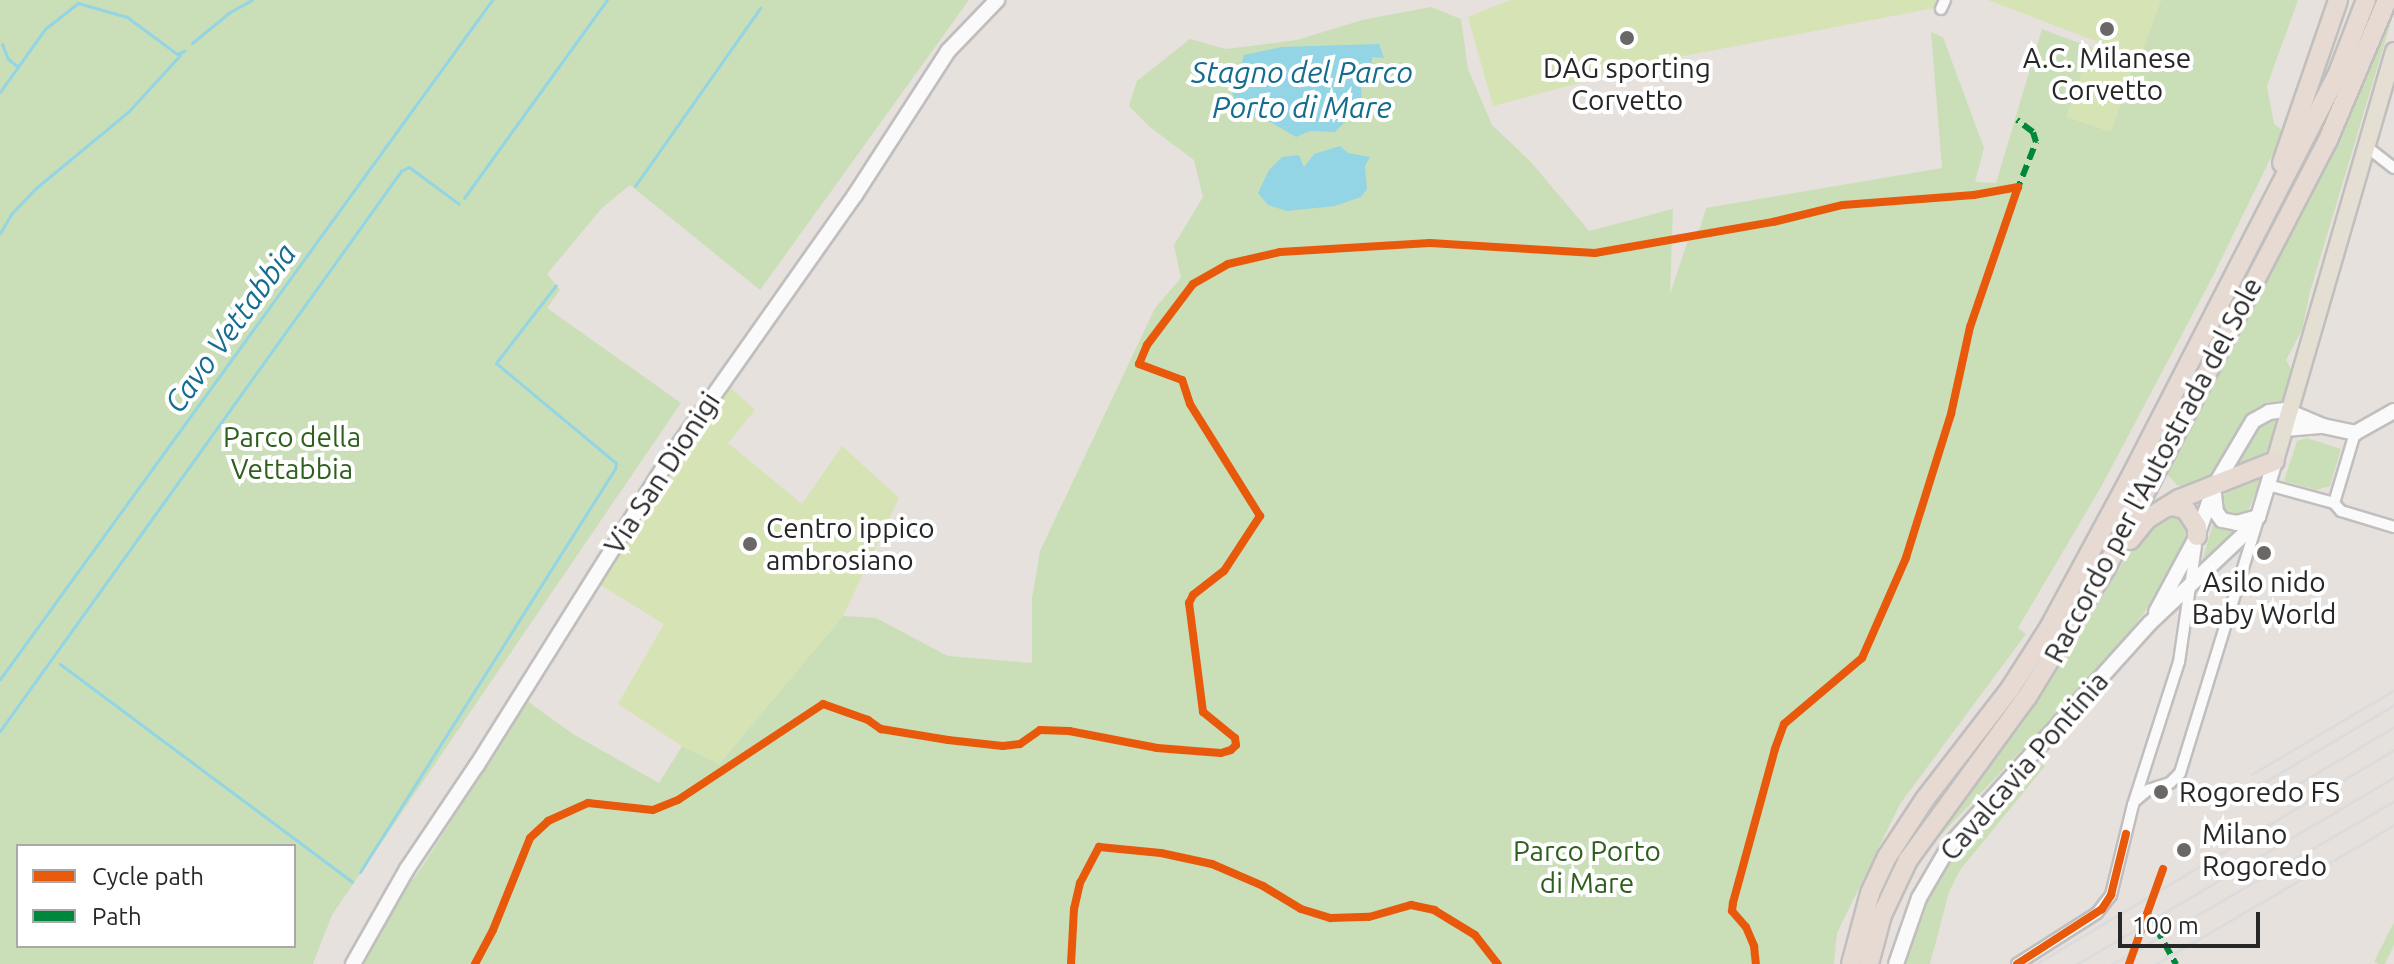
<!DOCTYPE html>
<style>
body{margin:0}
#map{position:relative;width:2394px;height:964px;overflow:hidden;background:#e6e1dc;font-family:Ubuntu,sans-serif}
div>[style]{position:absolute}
.green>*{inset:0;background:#cadfb7}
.pitch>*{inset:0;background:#d6e3b4}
.water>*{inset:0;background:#93d5e4}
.stream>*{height:3px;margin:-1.5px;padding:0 1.5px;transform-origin:1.5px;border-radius:1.5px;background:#93d5e4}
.roads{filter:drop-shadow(2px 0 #c0bebe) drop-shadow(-2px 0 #c0bebe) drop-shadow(0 2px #c0bebe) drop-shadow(0 -2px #c0bebe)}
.street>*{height:10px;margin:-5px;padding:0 5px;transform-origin:5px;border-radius:5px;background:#fbfafa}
.secondary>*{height:14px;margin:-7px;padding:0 7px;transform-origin:7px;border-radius:7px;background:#fbfafa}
.primary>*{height:16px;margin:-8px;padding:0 8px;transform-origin:8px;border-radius:8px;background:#e4ded3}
.highway>*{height:18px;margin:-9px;padding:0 9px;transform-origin:9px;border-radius:9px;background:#e7dad3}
.rail>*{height:3px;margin:-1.5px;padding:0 1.5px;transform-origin:1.5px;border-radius:1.5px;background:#dddcdd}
.quiet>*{height:6px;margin-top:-3px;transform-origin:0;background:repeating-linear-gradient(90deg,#00873e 0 12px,transparent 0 18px)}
.cycleway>*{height:8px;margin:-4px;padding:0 4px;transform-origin:4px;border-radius:4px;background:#e8590c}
.dots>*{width:22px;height:22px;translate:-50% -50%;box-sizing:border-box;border:4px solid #fff;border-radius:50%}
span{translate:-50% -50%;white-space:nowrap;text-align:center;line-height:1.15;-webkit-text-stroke:8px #fff;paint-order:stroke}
.poi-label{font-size:28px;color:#272727}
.left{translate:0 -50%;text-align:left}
.park-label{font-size:28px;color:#2f5f1d}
.street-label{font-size:28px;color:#272727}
.water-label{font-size:30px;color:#146d8e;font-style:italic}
.legend{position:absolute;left:16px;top:844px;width:280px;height:104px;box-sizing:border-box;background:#fff;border:2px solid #a9a9a9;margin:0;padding:10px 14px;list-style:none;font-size:24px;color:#272727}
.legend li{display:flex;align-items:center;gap:16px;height:40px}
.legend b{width:40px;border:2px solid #a9a9a9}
.scale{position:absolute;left:2118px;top:912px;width:142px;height:36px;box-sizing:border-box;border:4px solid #272727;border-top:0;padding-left:10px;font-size:24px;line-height:28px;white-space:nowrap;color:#272727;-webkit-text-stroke:6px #fff;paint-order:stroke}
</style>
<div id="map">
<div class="green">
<i style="clip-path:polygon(evenodd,0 0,969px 0,760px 290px,630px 185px,602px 208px,547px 274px,560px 290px,547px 308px,681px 403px,332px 915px,313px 964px,0 964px,0 0,294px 846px,294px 946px,18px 946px,18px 846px,294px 846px)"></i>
<i style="clip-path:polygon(2161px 0,2298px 0,2267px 86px,2274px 124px,2284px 131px,2213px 276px,2101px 487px,2018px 628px,2026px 634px,1900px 804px,1837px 933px,1834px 964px,364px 964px,384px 916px,422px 867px,527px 701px,573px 734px,659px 783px,682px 746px,719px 764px,843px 616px,876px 618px,948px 656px,1032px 663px,1032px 598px,1040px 551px,1155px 308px,1181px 278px,1174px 245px,1203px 197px,1194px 160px,1150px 127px,1129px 106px,1137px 81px,1190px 39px,1226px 49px,1297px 40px,1362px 20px,1431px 7px,1461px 19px,1468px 69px,1492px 125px,1530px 161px,1589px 231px,1673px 209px,1670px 294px,1689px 237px,1700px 228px,1706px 208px,1942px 168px,1931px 32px,1943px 37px,1984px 148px,1975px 182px,1996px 183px,2042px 29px,2137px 65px)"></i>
<i style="clip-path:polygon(2394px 1px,2394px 12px,2310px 292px,2302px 330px,2286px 360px,2294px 374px,2285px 403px,2269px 402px,2243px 421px,2214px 478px,2178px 486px,2165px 472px,2350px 111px)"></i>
<i style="clip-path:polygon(2272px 418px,2279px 429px,2267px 453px,2236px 466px,2250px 439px,2263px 421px)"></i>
<i style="clip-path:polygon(2307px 438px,2341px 449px,2330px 486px,2316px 490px,2284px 481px,2297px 441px)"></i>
<i style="clip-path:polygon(2264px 473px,2247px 513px,2239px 517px,2225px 512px,2222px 502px,2226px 489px)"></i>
<i style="clip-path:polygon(2170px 512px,2186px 517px,2190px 536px,2164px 586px,2112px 655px,1939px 837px,1928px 840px,2048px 675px,2064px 661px,2132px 548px,2147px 528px)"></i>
<i style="clip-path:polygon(2215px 517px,2241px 528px,2199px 571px)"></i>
<i style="clip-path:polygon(2034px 760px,2045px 766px,1960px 870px,1949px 892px,1930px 964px,1902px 964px,1926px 892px,1951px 853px)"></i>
<i style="clip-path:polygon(2394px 922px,2394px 945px,2385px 964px,2379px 964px,2374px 962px)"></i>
</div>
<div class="pitch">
<i style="clip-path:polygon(1510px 0,1937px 0,1934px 8px,1673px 58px,1493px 106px,1468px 17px)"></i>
<i style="clip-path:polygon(1988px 0,2161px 0,2140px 58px)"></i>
<i style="clip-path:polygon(2090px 47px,2135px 63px,2111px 132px,2066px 117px)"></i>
<i style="clip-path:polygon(724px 382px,755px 410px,728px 443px,802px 504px,842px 446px,899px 498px,843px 616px,719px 764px,682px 746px,618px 704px,664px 624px,599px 584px)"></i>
</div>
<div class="water">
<i style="clip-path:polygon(1379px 44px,1384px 58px,1372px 57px,1372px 71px,1366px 73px,1368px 82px,1361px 87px,1362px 104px,1335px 132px,1310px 131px,1296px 137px,1260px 116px,1239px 112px,1232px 92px,1244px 55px,1281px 47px)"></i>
<i style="clip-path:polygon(1340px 146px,1348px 153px,1370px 157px,1365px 166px,1367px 189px,1361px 197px,1335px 206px,1287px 211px,1268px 205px,1258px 193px,1269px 170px,1282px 157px,1299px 155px,1304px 167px,1314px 154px)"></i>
</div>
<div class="stream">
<i style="left:192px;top:43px;width:49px;rotate:-39.2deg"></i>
<i style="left:230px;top:12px;width:25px;rotate:-29deg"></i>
<i style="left:2px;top:44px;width:16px;rotate:68deg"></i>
<i style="left:8px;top:59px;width:11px;rotate:38deg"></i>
<i style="left:0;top:92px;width:77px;rotate:-54.5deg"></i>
<i style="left:45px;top:29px;width:42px;rotate:-38.2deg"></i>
<i style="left:78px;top:3px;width:51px;rotate:15.9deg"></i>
<i style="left:127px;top:17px;width:62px;rotate:36.5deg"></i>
<i style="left:177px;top:54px;width:8px;rotate:-23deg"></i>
<i style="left:635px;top:186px;width:218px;rotate:-54.9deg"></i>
<i style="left:464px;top:198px;width:244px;rotate:-54.2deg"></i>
<i style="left:0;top:233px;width:23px;rotate:-59deg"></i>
<i style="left:12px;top:213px;width:35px;rotate:-46deg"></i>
<i style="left:36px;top:188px;width:119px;rotate:-39.6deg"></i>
<i style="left:128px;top:112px;width:77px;rotate:-47.6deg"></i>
<i style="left:60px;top:664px;width:364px;rotate:36.7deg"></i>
<i style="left:0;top:679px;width:839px;rotate:-54.07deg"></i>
<i style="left:0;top:731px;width:689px;rotate:-54.39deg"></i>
<i style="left:401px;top:171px;width:9px;rotate:-27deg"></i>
<i style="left:409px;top:167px;width:62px;rotate:36.5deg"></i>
<i style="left:360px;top:872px;width:478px;rotate:-57.7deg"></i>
<i style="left:615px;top:468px;width:5px;rotate:-79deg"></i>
<i style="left:616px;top:463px;width:156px;rotate:-140.2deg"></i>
<i style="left:496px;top:363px;width:98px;rotate:-52.4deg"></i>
</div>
<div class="roads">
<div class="street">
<i style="left:1941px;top:9px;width:10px;rotate:-66deg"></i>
<i style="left:2367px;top:147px;width:34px;rotate:38deg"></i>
<i style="left:2268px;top:485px;width:68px;rotate:15.3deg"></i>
<i style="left:2334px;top:503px;width:73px;rotate:-73.3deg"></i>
<i style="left:2334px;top:503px;width:11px;rotate:49deg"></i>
<i style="left:2341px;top:511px;width:55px;rotate:16.8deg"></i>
<i style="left:2136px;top:800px;width:16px;rotate:-40deg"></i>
<i style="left:2148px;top:790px;width:23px;rotate:-18deg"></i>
<i style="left:2170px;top:783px;width:14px;rotate:-45deg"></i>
<i style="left:2180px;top:773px;width:263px;rotate:-72.9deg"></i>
<i style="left:2017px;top:964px;width:95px;rotate:-32.5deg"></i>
<i style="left:2097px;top:913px;width:23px;rotate:-52deg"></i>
<i style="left:2111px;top:895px;width:93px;rotate:-76.3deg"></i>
<i style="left:2133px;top:805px;width:150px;rotate:-72.2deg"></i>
<i style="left:2179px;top:662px;width:117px;rotate:-81.7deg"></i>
</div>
<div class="secondary">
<i style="left:2285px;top:429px;width:38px;rotate:-5deg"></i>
<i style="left:2214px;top:494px;width:18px;rotate:84deg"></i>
<i style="left:2216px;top:512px;width:10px;rotate:53deg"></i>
<i style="left:2222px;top:520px;width:15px;rotate:11deg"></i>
<i style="left:2237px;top:523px;width:22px;rotate:-16deg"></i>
<i style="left:2156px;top:612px;width:86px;rotate:-61.7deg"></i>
<i style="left:2197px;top:536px;width:54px;rotate:-70.6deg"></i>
<i style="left:2215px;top:485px;width:74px;rotate:-59.3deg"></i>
<i style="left:2253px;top:421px;width:18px;rotate:-29deg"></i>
<i style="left:2269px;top:412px;width:16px;rotate:-7deg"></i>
<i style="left:2285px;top:410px;width:41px;rotate:22.8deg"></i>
<i style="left:2323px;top:426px;width:33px;rotate:12deg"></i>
<i style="left:2355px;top:433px;width:45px;rotate:-29.4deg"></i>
<i style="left:353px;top:964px;width:109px;rotate:-60.4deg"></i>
<i style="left:407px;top:869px;width:125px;rotate:-56.1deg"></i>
<i style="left:477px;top:765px;width:368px;rotate:-57.9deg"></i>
<i style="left:673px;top:453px;width:316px;rotate:-54.8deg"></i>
<i style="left:855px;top:195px;width:171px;rotate:-57.1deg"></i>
<i style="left:948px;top:51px;width:71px;rotate:-46.1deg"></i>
<i style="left:1896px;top:964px;width:70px;rotate:-70.8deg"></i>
<i style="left:1919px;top:898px;width:61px;rotate:-59.7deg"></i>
<i style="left:1950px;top:845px;width:299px;rotate:-48deg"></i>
<i style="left:2150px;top:623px;width:129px;rotate:-43.4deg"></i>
<i style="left:2244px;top:534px;width:22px;rotate:-51deg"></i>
<i style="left:2258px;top:517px;width:59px;rotate:-73.1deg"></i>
</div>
<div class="primary">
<i style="left:2275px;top:461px;width:427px;rotate:-73.8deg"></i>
</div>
<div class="highway">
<i style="left:2282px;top:163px;width:172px;rotate:-71deg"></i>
<i style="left:2164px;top:508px;width:9px;rotate:-13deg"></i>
<i style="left:2173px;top:506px;width:14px;rotate:17deg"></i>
<i style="left:2186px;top:510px;width:20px;rotate:57deg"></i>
<i style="left:2197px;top:527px;width:9px;rotate:90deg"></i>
<i style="left:2130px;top:540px;width:27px;rotate:-51deg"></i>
<i style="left:2147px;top:519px;width:38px;rotate:-32deg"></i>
<i style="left:2179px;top:499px;width:103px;rotate:-21.6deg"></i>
<i style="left:1851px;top:964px;width:73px;rotate:-75deg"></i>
<i style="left:1870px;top:893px;width:40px;rotate:-65deg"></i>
<i style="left:1887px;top:857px;width:69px;rotate:-56.8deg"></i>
<i style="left:1925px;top:799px;width:139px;rotate:-52.3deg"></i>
<i style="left:2010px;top:689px;width:72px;rotate:-57.4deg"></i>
<i style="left:2049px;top:628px;width:168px;rotate:-61.6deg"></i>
<i style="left:2129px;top:480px;width:452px;rotate:-62.8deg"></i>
<i style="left:2336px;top:78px;width:84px;rotate:-69deg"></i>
<i style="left:1869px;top:964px;width:51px;rotate:-75.1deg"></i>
<i style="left:1882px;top:915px;width:61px;rotate:-64.7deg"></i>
<i style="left:1908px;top:860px;width:202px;rotate:-53.9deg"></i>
<i style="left:2027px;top:697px;width:151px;rotate:-58.5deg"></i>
<i style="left:2106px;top:568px;width:482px;rotate:-62.6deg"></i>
<i style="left:2328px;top:140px;width:152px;rotate:-67.1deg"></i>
</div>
</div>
<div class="rail">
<i style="left:2252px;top:774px;width:165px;rotate:-30.6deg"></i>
<i style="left:2258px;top:786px;width:158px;rotate:-30.8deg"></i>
<i style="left:2268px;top:802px;width:147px;rotate:-30.8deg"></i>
<i style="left:2036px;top:964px;width:417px;rotate:-30.9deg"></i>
<i style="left:2077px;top:964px;width:368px;rotate:-30.5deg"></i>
<i style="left:2112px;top:964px;width:326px;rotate:-30deg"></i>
<i style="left:2156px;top:964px;width:276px;rotate:-30.3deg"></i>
</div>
<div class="quiet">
<i style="left:2016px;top:193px;width:55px;rotate:-68.6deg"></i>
<i style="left:2036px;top:142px;width:10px;rotate:-107deg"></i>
<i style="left:2033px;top:132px;width:20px;rotate:-143deg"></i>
<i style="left:2147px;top:912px;width:60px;rotate:60.9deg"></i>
</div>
<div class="cycleway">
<i style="left:475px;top:964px;width:38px;rotate:-62deg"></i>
<i style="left:493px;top:930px;width:99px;rotate:-68.1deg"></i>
<i style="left:530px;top:838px;width:25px;rotate:-43deg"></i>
<i style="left:548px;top:821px;width:44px;rotate:-24.2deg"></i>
<i style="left:588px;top:803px;width:65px;rotate:6.1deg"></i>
<i style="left:653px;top:810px;width:27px;rotate:-22deg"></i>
<i style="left:678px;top:800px;width:174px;rotate:-33.5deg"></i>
<i style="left:823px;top:704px;width:48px;rotate:19.6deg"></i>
<i style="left:868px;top:720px;width:16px;rotate:35deg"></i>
<i style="left:881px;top:729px;width:68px;rotate:9.3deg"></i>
<i style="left:948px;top:740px;width:55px;rotate:6.2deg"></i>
<i style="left:1003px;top:746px;width:17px;rotate:-7deg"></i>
<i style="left:1020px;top:744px;width:24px;rotate:-35deg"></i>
<i style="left:1040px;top:730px;width:29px;rotate:2deg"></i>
<i style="left:1069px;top:731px;width:90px;rotate:10.9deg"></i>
<i style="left:1157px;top:748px;width:64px;rotate:4.5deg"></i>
<i style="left:1221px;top:753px;width:10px;rotate:-17deg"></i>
<i style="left:1231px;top:750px;width:7px;rotate:-45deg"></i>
<i style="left:1236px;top:745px;width:7px;rotate:-98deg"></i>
<i style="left:1235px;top:738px;width:41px;rotate:-140.9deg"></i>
<i style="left:1203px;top:712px;width:110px;rotate:-97.3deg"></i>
<i style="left:1189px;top:603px;width:9px;rotate:-63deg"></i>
<i style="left:1193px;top:595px;width:39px;rotate:-38deg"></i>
<i style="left:1224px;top:571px;width:66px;rotate:-56.8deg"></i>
<i style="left:1260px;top:516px;width:132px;rotate:-122deg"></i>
<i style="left:1190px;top:404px;width:25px;rotate:-108deg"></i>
<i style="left:1182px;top:380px;width:46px;rotate:-159.6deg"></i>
<i style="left:1139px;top:364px;width:21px;rotate:-67deg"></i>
<i style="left:1147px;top:345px;width:76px;rotate:-53deg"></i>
<i style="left:1193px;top:284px;width:40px;rotate:-29.7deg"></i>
<i style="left:1228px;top:264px;width:53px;rotate:-13deg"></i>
<i style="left:1280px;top:252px;width:150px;rotate:-3.4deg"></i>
<i style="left:1430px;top:243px;width:165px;rotate:3.5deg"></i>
<i style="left:1595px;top:253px;width:181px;rotate:-9.9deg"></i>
<i style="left:1773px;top:222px;width:72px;rotate:-13.7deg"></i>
<i style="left:1843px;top:205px;width:131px;rotate:-4.4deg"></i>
<i style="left:1974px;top:195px;width:45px;rotate:-10.3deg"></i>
<i style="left:2018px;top:187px;width:148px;rotate:108.9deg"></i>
<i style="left:1970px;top:327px;width:89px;rotate:102.3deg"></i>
<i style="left:1951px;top:414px;width:151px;rotate:107.4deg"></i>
<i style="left:1906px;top:558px;width:109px;rotate:113.7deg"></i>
<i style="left:1862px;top:658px;width:102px;rotate:139.8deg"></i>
<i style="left:1784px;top:724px;width:27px;rotate:110deg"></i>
<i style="left:1775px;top:749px;width:160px;rotate:105.3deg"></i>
<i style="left:1733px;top:903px;width:8px;rotate:97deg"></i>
<i style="left:1732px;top:911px;width:21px;rotate:49deg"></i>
<i style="left:1746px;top:927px;width:21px;rotate:67deg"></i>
<i style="left:1754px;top:946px;width:18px;rotate:84deg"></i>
<i style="left:1071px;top:964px;width:55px;rotate:-86.9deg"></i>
<i style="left:1074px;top:909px;width:27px;rotate:-77deg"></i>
<i style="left:1080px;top:883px;width:41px;rotate:-62.2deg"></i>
<i style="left:1099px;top:847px;width:62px;rotate:5.5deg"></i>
<i style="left:1161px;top:853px;width:52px;rotate:12.2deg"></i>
<i style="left:1212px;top:864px;width:56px;rotate:23.3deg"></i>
<i style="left:1263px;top:886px;width:44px;rotate:31.2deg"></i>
<i style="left:1301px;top:909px;width:31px;rotate:17deg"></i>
<i style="left:1331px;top:918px;width:38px;rotate:-2deg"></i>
<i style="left:1369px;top:917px;width:44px;rotate:-15.9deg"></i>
<i style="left:1411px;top:905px;width:24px;rotate:12deg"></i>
<i style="left:1434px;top:910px;width:48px;rotate:31.4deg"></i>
<i style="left:1475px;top:935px;width:37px;rotate:52deg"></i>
<i style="left:2017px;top:964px;width:101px;rotate:-32.9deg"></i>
<i style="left:2102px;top:909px;width:17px;rotate:-57deg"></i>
<i style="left:2111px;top:895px;width:63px;rotate:-76.2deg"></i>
<i style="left:2129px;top:964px;width:101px;rotate:-70.3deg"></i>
</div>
<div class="dots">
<i style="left:2107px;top:29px;background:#6a6866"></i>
<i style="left:1627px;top:38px;background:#6a6866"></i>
<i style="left:750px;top:544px;background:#6a6866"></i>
<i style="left:2264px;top:553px;background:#6a6866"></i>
<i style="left:2161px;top:792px;background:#6a6866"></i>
<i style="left:2184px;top:850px;background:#6a6866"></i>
</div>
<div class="poi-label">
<span style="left:2107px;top:74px">A.C. Milanese<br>Corvetto</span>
<span style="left:1627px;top:84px">DAG sporting<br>Corvetto</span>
<span class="left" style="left:766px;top:544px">Centro ippico<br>ambrosiano</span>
<span style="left:2264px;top:598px">Asilo nido<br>Baby World</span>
<span class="left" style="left:2179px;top:792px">Rogoredo FS</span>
<span class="left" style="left:2202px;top:850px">Milano<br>Rogoredo</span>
</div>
<div class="park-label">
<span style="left:292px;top:453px">Parco della<br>Vettabbia</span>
<span style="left:1587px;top:867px">Parco Porto<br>di Mare</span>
</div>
<div class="street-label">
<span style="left:2153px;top:470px;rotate:-62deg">Raccordo per l'Autostrada del Sole</span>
<span style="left:662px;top:473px;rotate:-57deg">Via San Dionigi</span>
<span style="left:2024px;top:766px;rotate:-49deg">Cavalcavia Pontinia</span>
</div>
<div class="water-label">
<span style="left:1302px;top:89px">Stagno del Parco<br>Porto di Mare</span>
<span style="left:230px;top:328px;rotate:-54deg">Cavo Vettabbia</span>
</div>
<ul class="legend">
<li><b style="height:10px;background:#e8590c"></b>Cycle path</li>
<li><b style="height:10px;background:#00873e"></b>Path</li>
</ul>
<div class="scale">100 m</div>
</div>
